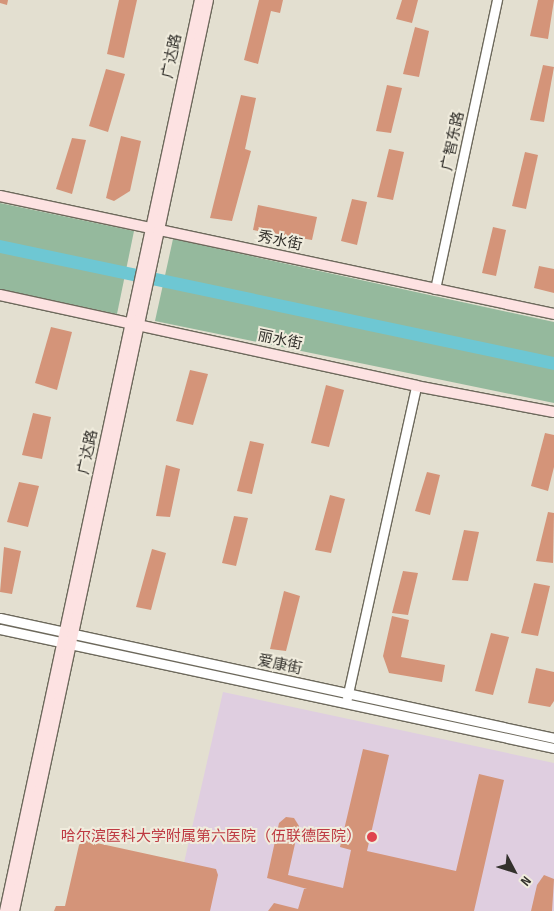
<!DOCTYPE html>
<meta charset="utf-8">
<style>
body{margin:0}
#map{position:relative;width:554px;height:911px;overflow:hidden;background:#e3dfd0;font-family:"Sofia Sans Condensed","Noto Sans SC",sans-serif}
div>[style]{position:absolute}
.medical>*{inset:0;background:#dfcee0}
.green>*{inset:0;background:#95b99d}
.water>*{inset:0;background:#6ec7d3}
.building>*{inset:0;background:#d49479}
.roads{filter:drop-shadow(1px 0 #6d695c) drop-shadow(-1px 0 #6d695c) drop-shadow(0 1px #6d695c) drop-shadow(0 -1px #6d695c)}
.tertiary>*{height:9px;margin:-4.5px;padding:0 4.5px;transform-origin:4.5px;border-radius:4.5px;background:#fff}
.secondary>*{height:10px;margin:-5px;padding:0 5px;transform-origin:5px;border-radius:5px;background:#fde2e2}
.dots>*{width:14px;height:14px;translate:-50% -50%;box-sizing:border-box;border:2px solid #f0ecdd;border-radius:50%}
span{translate:-50% -50%;white-space:nowrap;text-align:center;line-height:1.15;-webkit-text-stroke:4px #f0ecdd;paint-order:stroke}
.street-label{font-size:15px;color:#33312c}
.health-label{font-size:15px;color:#be3a42}
.right{translate:-100% -50%;text-align:right}
.north{position:absolute;left:489px;top:846px;width:50px;height:50px;-webkit-text-stroke:4px #f0ecdd;paint-order:stroke;rotate:130deg;font-size:14px;font-weight:700;line-height:20px;text-align:center;color:#33312c}
.north::after{content:'';display:block;margin:auto;width:18px;height:22px;background:#33312c;clip-path:polygon(50% 0,100% 100%,50% 72%,0 100%)}
</style>
<div id="map">
<div class="medical">
<i style="clip-path:polygon(223px 692px,554px 763px,554px 911px,173px 911px)"></i>
</div>
<div class="green">
<i style="clip-path:polygon(0 203px,134px 231px,117px 314px,0 289px)"></i>
<i style="clip-path:polygon(173px 239px,554px 322px,554px 403px,155px 321px)"></i>
</div>
<div class="water">
<i style="clip-path:polygon(0 240px,554px 357px,554px 370px,0 253px)"></i>
</div>
<div class="building">
<i style="clip-path:polygon(0 0,8px 0,7px 5px,0 3px)"></i>
<i style="clip-path:polygon(119px 0,137px 0,124px 58px,107px 54px)"></i>
<i style="clip-path:polygon(259px 0,283px 0,280px 13px,271px 11px,258px 64px,244px 60px)"></i>
<i style="clip-path:polygon(402px 0,418px 0,412px 23px,396px 19px)"></i>
<i style="clip-path:polygon(538px 0,554px 0,548px 39px,530px 36px)"></i>
<i style="clip-path:polygon(415px 27px,429px 31px,419px 77px,403px 74px)"></i>
<i style="clip-path:polygon(543px 65px,554px 67px,544px 122px,530px 120px)"></i>
<i style="clip-path:polygon(106px 69px,125px 74px,108px 132px,89px 126px)"></i>
<i style="clip-path:polygon(387px 85px,402px 88px,391px 133px,376px 131px)"></i>
<i style="clip-path:polygon(241px 95px,256px 98px,245px 149px,251px 151px,232px 221px,210px 218px)"></i>
<i style="clip-path:polygon(121px 136px,141px 141px,130px 191px,114px 201px,106px 198px)"></i>
<i style="clip-path:polygon(72px 138px,86px 140px,72px 194px,56px 189px)"></i>
<i style="clip-path:polygon(389px 149px,404px 152px,393px 200px,377px 197px)"></i>
<i style="clip-path:polygon(525px 152px,538px 155px,526px 209px,512px 206px)"></i>
<i style="clip-path:polygon(352px 199px,367px 202px,357px 245px,341px 241px)"></i>
<i style="clip-path:polygon(258px 205px,317px 217px,312px 240px,253px 230px)"></i>
<i style="clip-path:polygon(493px 227px,506px 230px,496px 276px,482px 273px)"></i>
<i style="clip-path:polygon(539px 266px,554px 269px,554px 293px,534px 288px)"></i>
<i style="clip-path:polygon(51px 327px,72px 332px,57px 390px,35px 383px)"></i>
<i style="clip-path:polygon(190px 370px,208px 374px,193px 425px,176px 421px)"></i>
<i style="clip-path:polygon(326px 385px,344px 390px,329px 447px,311px 443px)"></i>
<i style="clip-path:polygon(33px 413px,51px 417px,42px 459px,22px 455px)"></i>
<i style="clip-path:polygon(545px 433px,554px 435px,554px 467px,548px 491px,531px 486px)"></i>
<i style="clip-path:polygon(250px 441px,264px 444px,252px 494px,237px 491px)"></i>
<i style="clip-path:polygon(166px 465px,180px 469px,170px 517px,156px 516px)"></i>
<i style="clip-path:polygon(427px 472px,440px 475px,430px 515px,415px 511px)"></i>
<i style="clip-path:polygon(19px 482px,39px 486px,28px 527px,7px 522px)"></i>
<i style="clip-path:polygon(330px 495px,345px 499px,331px 553px,315px 550px)"></i>
<i style="clip-path:polygon(548px 512px,554px 513px,553px 563px,536px 561px)"></i>
<i style="clip-path:polygon(234px 516px,248px 518px,236px 566px,222px 563px)"></i>
<i style="clip-path:polygon(464px 530px,479px 532px,468px 581px,452px 580px)"></i>
<i style="clip-path:polygon(4px 547px,21px 551px,12px 594px,0 592px)"></i>
<i style="clip-path:polygon(152px 549px,166px 553px,151px 610px,136px 607px)"></i>
<i style="clip-path:polygon(403px 571px,418px 573px,408px 615px,392px 613px)"></i>
<i style="clip-path:polygon(534px 583px,550px 586px,538px 636px,521px 633px)"></i>
<i style="clip-path:polygon(284px 591px,300px 596px,286px 651px,270px 649px)"></i>
<i style="clip-path:polygon(392px 616px,409px 620px,401px 657px,445px 665px,442px 682px,389px 673px,383px 656px)"></i>
<i style="clip-path:polygon(491px 633px,509px 637px,493px 695px,475px 691px)"></i>
<i style="clip-path:polygon(536px 668px,554px 672px,554px 701px,550px 707px,528px 703px)"></i>
<i style="clip-path:polygon(363px 749px,389px 755px,367px 851px,456px 871px,479px 774px,504px 780px,474px 911px,268px 911px,274px 903px,298px 909px,304px 889px,307px 889px,267px 878px,279px 823px,286px 817px,294px 818px,299px 826px,288px 875px,343px 888px,351px 850px,340px 847px)"></i>
<i style="clip-path:polygon(83px 840px,216px 869px,218px 875px,210px 911px,54px 911px,56px 906px,65px 906px,79px 845px)"></i>
<i style="clip-path:polygon(544px 875px,554px 879px,552px 911px,531px 911px,537px 885px)"></i>
</div>
<div class="roads">
<div class="tertiary">
<i style="left:435px;top:289px;width:296px;rotate:-77.9deg"></i>
<i style="left:0;top:618px;width:567px;rotate:12.22deg"></i>
<i style="left:0;top:629px;width:567px;rotate:12.12deg"></i>
<i style="left:347px;top:698px;width:320px;rotate:-77.5deg"></i>
</div>
<div class="secondary">
<i style="left:0;top:196px;width:566px;rotate:12.02deg"></i>
<i style="left:0;top:295px;width:426px;rotate:12.3deg"></i>
<i style="left:416px;top:386px;width:140px;rotate:10.7deg"></i>
<i style="left:5px;top:911px;width:932px;rotate:-77.92deg"></i>
<i style="left:14px;top:911px;width:931px;rotate:-77.98deg"></i>
</div>
</div>
<div class="dots">
<i style="left:372px;top:837px;background:#e0444e"></i>
</div>
<div class="street-label">
<span style="left:172px;top:56px;rotate:-78deg">广达路</span>
<span style="left:453px;top:141px;rotate:-78deg">广智东路</span>
<span style="left:280px;top:241px;rotate:12deg">秀水街</span>
<span style="left:280px;top:340px;rotate:12deg">丽水街</span>
<span style="left:88px;top:452px;rotate:-78deg">广达路</span>
<span style="left:280px;top:665px;rotate:12deg">爱康街</span>
</div>
<div class="health-label">
<span class="right" style="left:361px;top:837px">哈尔滨医科大学附属第六医院（伍联德医院）</span>
</div>
<div class="north">N</div>
</div>
